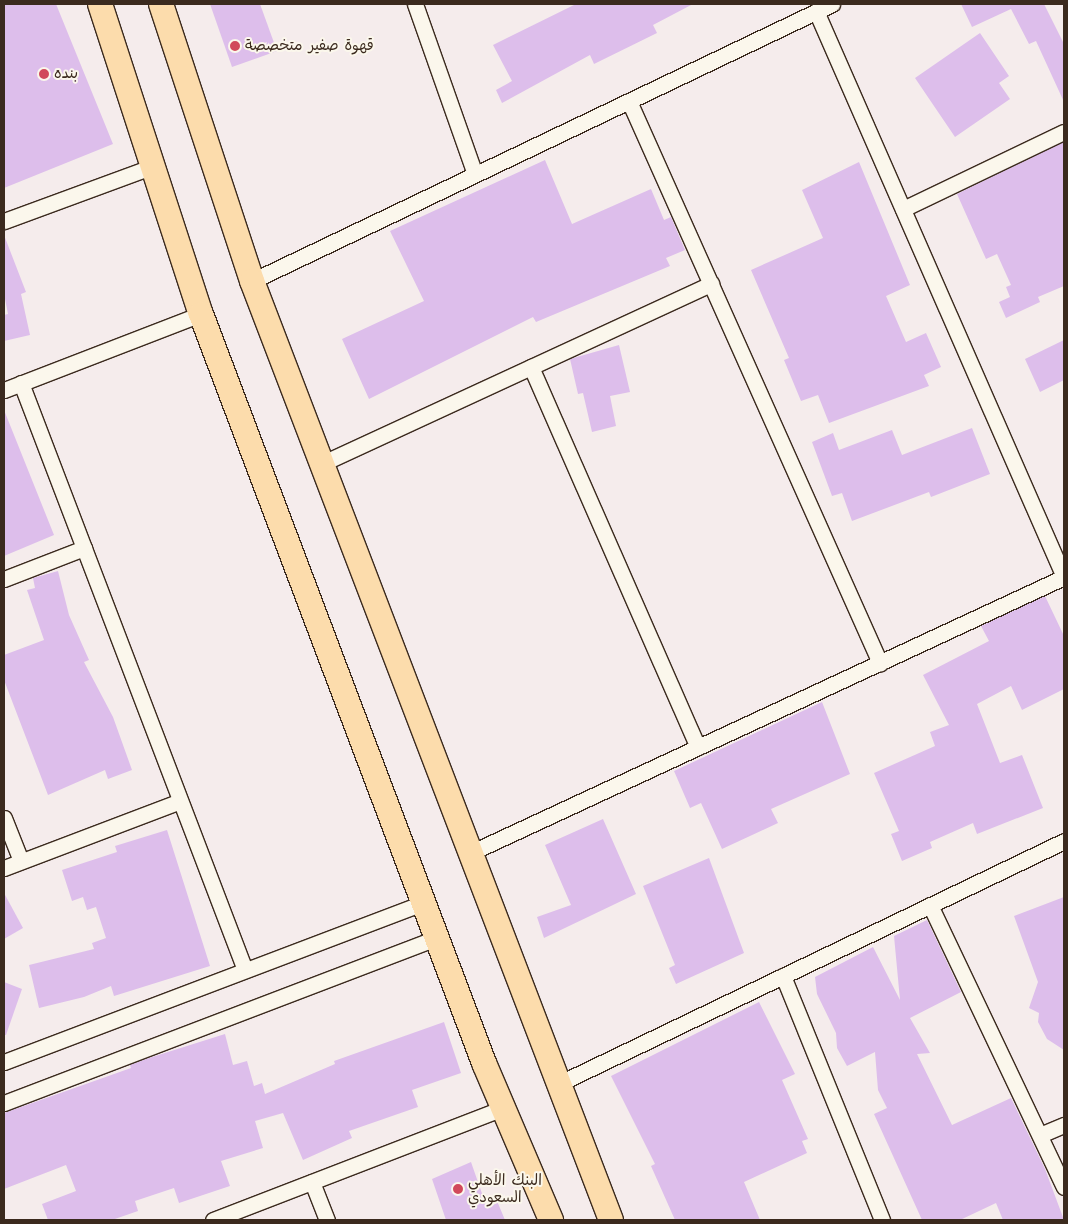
<!DOCTYPE html>
<meta charset="utf-8">
<style>
body{margin:0}
#map{position:relative;width:1068px;height:1224px;overflow:hidden;background:#f5ecec;font-family:"Architects Daughter","Playpen Sans Arabic",sans-serif}
div>[style]{position:absolute}
.building>*{inset:0;background:#ddbeeb}
.roads{filter:drop-shadow(1px 0 #3b2a1e) drop-shadow(-1px 0 #3b2a1e) drop-shadow(0 1px #3b2a1e) drop-shadow(0 -1px #3b2a1e)}
.street>*{height:15px;margin:-7.5px;padding:0 7.5px;transform-origin:7.5px;border-radius:7.5px;background:#fbf7ec}
.primary>*{height:24px;margin:-12px;padding:0 12px;transform-origin:12px;border-radius:12px;background:#fcdcac}
.dots>*{width:14px;height:14px;translate:-50% -50%;box-sizing:border-box;border:2px solid #fbf7ec;border-radius:50%}
span{translate:-50% -50%;white-space:nowrap;text-align:center;line-height:1.15;-webkit-text-stroke:4px #fbf7ec;paint-order:stroke}
.poi-label{font-size:15px;color:#3b2a1e}
.left{translate:0 -50%;text-align:left}
.frame{position:absolute;inset:0;border:5px solid #3b2a1e;pointer-events:none}
</style>
<div id="map">
<div class="building">
<i style="clip-path:polygon(4px 4px,56px 4px,113px 144px,4px 188px)"></i>
<i style="clip-path:polygon(210px 4px,260px 4px,277px 51px,232px 67px)"></i>
<i style="clip-path:polygon(576px 4px,693px 4px,653px 25px,657px 33px,594px 64px,590px 55px,502px 103px,496px 90px,512px 81px,493px 45px)"></i>
<i style="clip-path:polygon(961px 4px,1044px 4px,1064px 44px,1064px 102px,1036px 41px,1029px 44px,1011px 9px,972px 27px)"></i>
<i style="clip-path:polygon(980px 33px,1009px 76px,999px 83px,1010px 99px,955px 137px,915px 78px)"></i>
<i style="clip-path:polygon(1064px 142px,1064px 286px,1038px 297px,1040px 302px,1006px 318px,999px 302px,1010px 297px,1006px 287px,1011px 285px,997px 254px,986px 259px,957px 194px)"></i>
<i style="clip-path:polygon(545px 160px,572px 224px,651px 189px,664px 220px,671px 217px,685px 250px,666px 258px,670px 266px,536px 322px,533px 317px,369px 399px,342px 339px,424px 301px,390px 231px)"></i>
<i style="clip-path:polygon(859px 162px,910px 285px,886px 296px,906px 342px,926px 333px,941px 367px,924px 375px,929px 386px,829px 423px,818px 395px,801px 401px,784px 360px,789px 358px,751px 270px,823px 238px,802px 190px)"></i>
<i style="clip-path:polygon(4px 235px,26px 292px,21px 294px,30px 335px,4px 341px,4px 315px,8px 314px,4px 294px)"></i>
<i style="clip-path:polygon(1064px 340px,1064px 380px,1040px 392px,1025px 359px)"></i>
<i style="clip-path:polygon(619px 345px,630px 392px,610px 396px,616px 426px,592px 432px,583px 393px,578px 394px,570px 359px)"></i>
<i style="clip-path:polygon(4px 410px,54px 535px,4px 556px)"></i>
<i style="clip-path:polygon(972px 428px,990px 474px,931px 497px,929px 492px,852px 521px,842px 493px,832px 496px,812px 442px,833px 433px,839px 450px,892px 430px,902px 455px)"></i>
<i style="clip-path:polygon(58px 571px,69px 615px,89px 660px,84px 662px,113px 717px,132px 770px,108px 779px,105px 770px,48px 795px,4px 680px,4px 655px,44px 640px,27px 590px,35px 588px,33px 578px)"></i>
<i style="clip-path:polygon(1045px 596px,1064px 636px,1064px 689px,1022px 710px,1011px 686px,977px 704px,1000px 763px,1022px 755px,1043px 808px,977px 834px,973px 823px,930px 842px,932px 848px,902px 861px,891px 834px,899px 831px,874px 773px,935px 746px,930px 732px,949px 725px,923px 675px,989px 641px,981px 626px)"></i>
<i style="clip-path:polygon(822px 702px,850px 774px,771px 809px,778px 823px,722px 849px,701px 803px,690px 808px,674px 771px)"></i>
<i style="clip-path:polygon(603px 819px,636px 894px,544px 938px,537px 917px,571px 905px,545px 845px)"></i>
<i style="clip-path:polygon(167px 830px,210px 966px,114px 996px,111px 986px,84px 997px,39px 1008px,29px 965px,94px 949px,92px 943px,106px 938px,96px 907px,87px 910px,83px 897px,72px 901px,62px 870px,117px 852px,115px 846px)"></i>
<i style="clip-path:polygon(709px 858px,744px 953px,676px 984px,669px 968px,675px 965px,643px 886px)"></i>
<i style="clip-path:polygon(4px 893px,23px 928px,4px 939px)"></i>
<i style="clip-path:polygon(1064px 897px,1064px 1050px,1047px 1039px,1038px 1022px,1039px 1013px,1029px 1008px,1038px 982px,1014px 916px)"></i>
<i style="clip-path:polygon(927px 920px,961px 992px,910px 1018px,930px 1053px,917px 1054px,952px 1125px,1011px 1098px,1045px 1169px,1064px 1220px,1003px 1220px,996px 1203px,960px 1220px,922px 1220px,874px 1114px,887px 1108px,878px 1090px,875px 1052px,847px 1066px,837px 1048px,836px 1033px,817px 994px,815px 977px,873px 947px,900px 1000px,894px 936px)"></i>
<i style="clip-path:polygon(4px 982px,22px 989px,6px 1035px,4px 1035px)"></i>
<i style="clip-path:polygon(759px 1002px,795px 1074px,782px 1080px,808px 1139px,802px 1141px,807px 1153px,744px 1182px,760px 1220px,675px 1220px,651px 1166px,655px 1164px,611px 1076px)"></i>
<i style="clip-path:polygon(444px 1022px,461px 1073px,412px 1090px,418px 1107px,349px 1131px,352px 1138px,303px 1160px,283px 1113px,255px 1121px,263px 1148px,221px 1161px,230px 1186px,179px 1203px,174px 1188px,135px 1201px,138px 1211px,112px 1220px,48px 1220px,42px 1204px,76px 1191px,66px 1165px,4px 1189px,4px 1113px,131px 1068px,130px 1065px,149px 1058px,225px 1034px,233px 1065px,247px 1061px,254px 1086px,262px 1083px,265px 1094px,335px 1064px,334px 1061px)"></i>
<i style="clip-path:polygon(471px 1162px,486px 1205px,497px 1201px,505px 1220px,446px 1220px,432px 1179px)"></i>
</div>
<div class="roads">
<div class="street">
<i style="left:415px;top:4px;width:180px;rotate:70.6deg"></i>
<i style="left:816px;top:11px;width:618px;rotate:66.34deg"></i>
<i style="left:629px;top:101px;width:616px;rotate:65.93deg"></i>
<i style="left:903px;top:209px;width:178px;rotate:-25.6deg"></i>
<i style="left:4px;top:221px;width:157px;rotate:-20.2deg"></i>
<i style="left:252px;top:281px;width:643px;rotate:-25.53deg"></i>
<i style="left:531px;top:367px;width:415px;rotate:66.3deg"></i>
<i style="left:21px;top:383px;width:628px;rotate:69.11deg"></i>
<i style="left:4px;top:390px;width:211px;rotate:-21.1deg"></i>
<i style="left:321px;top:464px;width:430px;rotate:-24.8deg"></i>
<i style="left:4px;top:579px;width:86px;rotate:-21.2deg"></i>
<i style="left:4px;top:818px;width:46px;rotate:68.4deg"></i>
<i style="left:470px;top:853px;width:655px;rotate:-24.92deg"></i>
<i style="left:4px;top:868px;width:188px;rotate:-20.8deg"></i>
<i style="left:930px;top:905px;width:312px;rotate:64.6deg"></i>
<i style="left:783px;top:976px;width:263px;rotate:67.9deg"></i>
<i style="left:4px;top:1062px;width:448px;rotate:-20.8deg"></i>
<i style="left:558px;top:1084px;width:561px;rotate:-25.65deg"></i>
<i style="left:4px;top:1103px;width:462px;rotate:-20.9deg"></i>
<i style="left:1040px;top:1135px;width:26px;rotate:-23deg"></i>
<i style="left:312px;top:1182px;width:41px;rotate:68.5deg"></i>
<i style="left:213px;top:1220px;width:311px;rotate:-21.1deg"></i>
</div>
<div class="primary">
<i style="left:100px;top:4px;width:326px;rotate:72deg"></i>
<i style="left:201px;top:314px;width:801px;rotate:69.3deg"></i>
<i style="left:484px;top:1063px;width:171px;rotate:66.9deg"></i>
<i style="left:161px;top:4px;width:292px;rotate:71.8deg"></i>
<i style="left:252px;top:281px;width:1005px;rotate:69.08deg"></i>
</div>
</div>
<div class="dots">
<i style="left:235px;top:46px;background:#d1495b"></i>
<i style="left:44px;top:74px;background:#d1495b"></i>
<i style="left:458px;top:1189px;background:#d1495b"></i>
</div>
<div class="poi-label">
<span class="left" style="left:245px;top:46px">قهوة صفير متخصصة</span>
<span class="left" style="left:54px;top:74px">بنده</span>
<span class="left" style="left:468px;top:1189px">البنك الأهلي<br>السعودي</span>
</div>
<div class="frame"></div>
</div>
